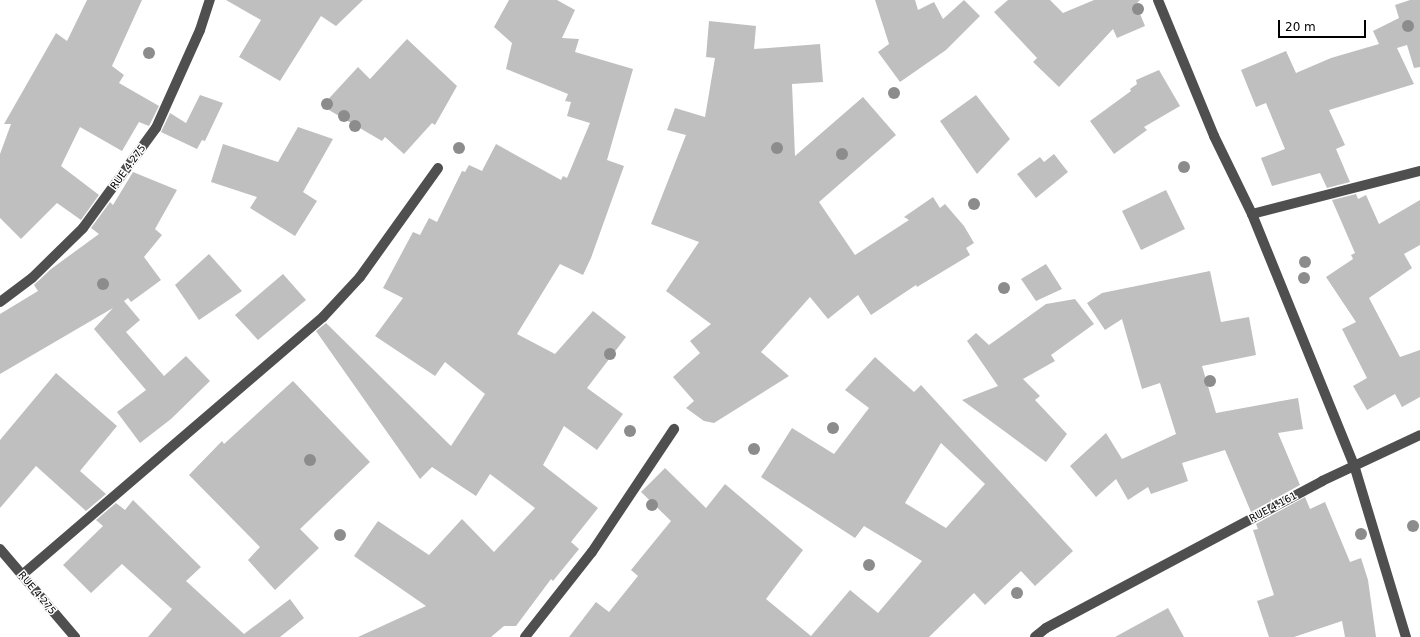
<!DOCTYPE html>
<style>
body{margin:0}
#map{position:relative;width:1420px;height:637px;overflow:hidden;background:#fff;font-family:"DejaVu Sans",sans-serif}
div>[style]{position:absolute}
.building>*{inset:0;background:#bfbfbf}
.minor>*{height:10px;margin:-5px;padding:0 5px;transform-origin:5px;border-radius:5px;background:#4f4f4f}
.trees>*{width:12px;height:12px;margin:-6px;border-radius:50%;background:#8c8c8c}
span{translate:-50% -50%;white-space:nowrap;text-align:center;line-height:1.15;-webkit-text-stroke:3px #fff;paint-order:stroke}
.street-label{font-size:10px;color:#000}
.scale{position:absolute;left:1278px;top:20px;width:88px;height:18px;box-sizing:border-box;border:2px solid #000;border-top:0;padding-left:5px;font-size:12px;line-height:14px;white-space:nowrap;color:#000;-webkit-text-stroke:3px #fff;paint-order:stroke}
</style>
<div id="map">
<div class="building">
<i style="clip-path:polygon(87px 0,142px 0,112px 66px,124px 75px,119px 83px,159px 106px,149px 126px,139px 122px,122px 151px,80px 127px,61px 166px,99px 195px,81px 220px,57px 203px,21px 239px,0 218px,0 154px,11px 124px,4px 124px,56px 33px,67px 41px)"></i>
<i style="clip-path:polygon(226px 0,363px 0,336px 26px,321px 16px,280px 81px,239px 57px,261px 20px)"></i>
<i style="clip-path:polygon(509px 0,557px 0,575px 10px,562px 38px,579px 39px,575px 52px,633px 69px,607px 160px,624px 166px,591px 258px,583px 275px,560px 264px,517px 334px,555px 354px,593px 311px,626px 337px,587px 388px,623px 414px,597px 450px,564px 426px,543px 465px,598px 508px,571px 542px,579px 549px,553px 581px,551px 579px,516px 626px,504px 626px,491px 637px,358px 637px,426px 606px,354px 556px,378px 521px,429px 555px,462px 519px,494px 552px,535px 508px,490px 474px,476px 496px,432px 467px,420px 479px,316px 331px,326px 323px,451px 446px,485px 394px,445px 362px,435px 376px,375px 336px,403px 298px,383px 288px,413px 232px,420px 235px,429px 218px,437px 222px,462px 171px,465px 172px,469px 165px,482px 171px,496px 144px,561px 180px,563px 176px,567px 178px,590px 123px,567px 116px,571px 102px,565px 101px,568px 94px,506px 69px,512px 43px,494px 27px)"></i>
<i style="clip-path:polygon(875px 0,915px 0,918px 10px,934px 2px,943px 19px,964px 0,980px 16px,946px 50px,900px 82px,878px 52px,889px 44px)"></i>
<i style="clip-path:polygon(1008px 0,1050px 0,1063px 13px,1094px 0,1140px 0,1136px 4px,1145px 26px,1117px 38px,1113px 29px,1059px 87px,1033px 62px,1037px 58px,994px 12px)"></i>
<i style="clip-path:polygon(1410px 0,1420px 0,1420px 67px,1414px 68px,1407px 45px,1397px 48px,1414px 84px,1329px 110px,1345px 145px,1336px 149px,1350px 182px,1327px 188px,1320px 173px,1272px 186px,1261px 158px,1285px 149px,1266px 103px,1256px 107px,1241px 70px,1286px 51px,1296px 73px,1331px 58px,1379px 44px,1373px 31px,1399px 18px,1395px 5px)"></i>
<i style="clip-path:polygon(709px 21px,756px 26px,754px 49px,820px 44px,823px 82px,792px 84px,795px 156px,863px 97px,896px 135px,819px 202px,855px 255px,909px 220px,904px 217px,933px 197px,940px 208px,945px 204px,964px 226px,974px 243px,966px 248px,970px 255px,917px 287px,916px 285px,871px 315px,858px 295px,828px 319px,810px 297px,761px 352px,789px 376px,714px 423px,704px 421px,686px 408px,694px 401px,673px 377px,700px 353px,690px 341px,711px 324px,666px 291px,699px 242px,651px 224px,686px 135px,667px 130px,675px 108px,705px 117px,715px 58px,706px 57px)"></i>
<i style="clip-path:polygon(407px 39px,457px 86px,435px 125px,432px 123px,404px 154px,385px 137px,382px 141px,322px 106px,358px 67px,370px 79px)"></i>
<i style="clip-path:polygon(1159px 70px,1180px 106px,1144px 127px,1147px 130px,1114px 154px,1090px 121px,1131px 91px,1130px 89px,1137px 84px,1136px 80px)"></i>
<i style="clip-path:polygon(200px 95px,223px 103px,205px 141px,202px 140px,197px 149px,161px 132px,170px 113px,186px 123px)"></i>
<i style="clip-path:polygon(976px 95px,1010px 139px,977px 174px,940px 121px)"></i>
<i style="clip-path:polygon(298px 127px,333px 139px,303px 192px,317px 201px,295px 236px,250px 208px,257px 197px,211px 182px,223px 144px,278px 162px)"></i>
<i style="clip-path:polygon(1054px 154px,1068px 172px,1036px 198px,1017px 174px,1040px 157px,1044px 162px)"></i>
<i style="clip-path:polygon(133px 172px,177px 190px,155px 229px,162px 235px,144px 257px,161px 280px,131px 302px,128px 298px,124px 301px,140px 320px,126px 332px,164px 376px,186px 356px,210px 381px,171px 419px,140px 443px,117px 412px,146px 390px,94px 329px,113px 308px,0 374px,0 314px,38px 291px,34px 285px,51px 269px,99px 234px,91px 228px,110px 202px,113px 205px)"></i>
<i style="clip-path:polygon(1166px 190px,1185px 229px,1141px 250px,1122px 211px)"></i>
<i style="clip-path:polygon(1356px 194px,1358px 199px,1366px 195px,1379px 224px,1420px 200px,1420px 245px,1404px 254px,1412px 268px,1369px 298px,1400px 357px,1420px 350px,1420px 397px,1402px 407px,1395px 394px,1367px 410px,1353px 386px,1367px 378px,1342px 329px,1356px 322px,1326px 277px,1353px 259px,1351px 255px,1355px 253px,1332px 200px)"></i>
<i style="clip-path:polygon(209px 254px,242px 291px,199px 320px,175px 285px)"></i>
<i style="clip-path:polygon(1046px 264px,1062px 289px,1036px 301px,1021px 279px)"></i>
<i style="clip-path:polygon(1210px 271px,1221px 322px,1249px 317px,1256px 355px,1202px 366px,1216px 413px,1298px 398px,1303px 429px,1278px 433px,1300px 485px,1251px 512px,1225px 450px,1182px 463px,1188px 481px,1151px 494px,1148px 487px,1128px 500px,1116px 479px,1096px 497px,1070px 466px,1106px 433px,1122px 459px,1176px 434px,1160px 383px,1142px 389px,1122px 319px,1105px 330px,1087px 303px,1102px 293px)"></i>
<i style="clip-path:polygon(283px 274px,306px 300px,258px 340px,235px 315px)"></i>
<i style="clip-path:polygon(1075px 299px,1094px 324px,1051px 355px,1055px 361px,1023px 379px,1040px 396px,1035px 400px,1067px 434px,1046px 462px,962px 400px,998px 386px,967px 341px,976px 333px,989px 345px,1046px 304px)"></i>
<i style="clip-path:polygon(evenodd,875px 357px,914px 392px,921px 385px,1073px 551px,1035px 586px,1021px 571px,985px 605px,974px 593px,929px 637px,569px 637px,596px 602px,609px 612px,638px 576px,631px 570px,671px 521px,641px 492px,665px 468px,706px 508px,725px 484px,803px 550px,766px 599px,811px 636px,850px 590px,878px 613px,922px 561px,864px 526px,855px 538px,761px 477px,792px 428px,834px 454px,869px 408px,845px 390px,875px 357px,941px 443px,985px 484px,946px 528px,905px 503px,941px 443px)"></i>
<i style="clip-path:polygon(56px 373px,117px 426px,80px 471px,106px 494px,86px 511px,36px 466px,0 508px,0 440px)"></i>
<i style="clip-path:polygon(293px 381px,370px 462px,300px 529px,319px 548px,275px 590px,248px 560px,260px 547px,189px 475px,222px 441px,224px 444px)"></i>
<i style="clip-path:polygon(1305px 497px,1310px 509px,1325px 502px,1350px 562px,1361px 558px,1368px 580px,1376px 637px,1345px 637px,1342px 621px,1294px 637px,1269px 637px,1257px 601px,1274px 595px,1253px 530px,1258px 529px,1256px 524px)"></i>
<i style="clip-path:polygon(133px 500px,201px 567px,186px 581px,244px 634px,290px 599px,304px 618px,280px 637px,148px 637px,172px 609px,122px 564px,91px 593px,63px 565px,103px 526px,96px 520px,116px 503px,125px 510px)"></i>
<i style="clip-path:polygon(1168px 608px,1184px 637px,1115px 637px)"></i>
</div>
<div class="minor">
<i style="left:1158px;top:0;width:147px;rotate:67.6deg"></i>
<i style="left:1214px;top:136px;width:87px;rotate:64deg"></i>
<i style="left:1252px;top:214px;width:271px;rotate:67.9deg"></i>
<i style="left:1354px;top:465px;width:180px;rotate:73.2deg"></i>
<i style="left:1252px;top:214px;width:173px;rotate:-14.4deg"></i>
<i style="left:0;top:302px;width:40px;rotate:-37deg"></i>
<i style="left:32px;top:278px;width:71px;rotate:-44.4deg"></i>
<i style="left:83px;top:228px;width:124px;rotate:-53.9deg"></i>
<i style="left:156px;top:128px;width:107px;rotate:-65.8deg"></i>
<i style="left:200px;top:30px;width:32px;rotate:-72deg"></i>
<i style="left:0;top:549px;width:116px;rotate:49.6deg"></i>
<i style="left:22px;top:575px;width:396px;rotate:-40.6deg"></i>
<i style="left:323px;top:317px;width:54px;rotate:-47.2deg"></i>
<i style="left:360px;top:277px;width:134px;rotate:-54.4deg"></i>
<i style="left:525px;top:637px;width:108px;rotate:-51.8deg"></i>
<i style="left:592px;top:552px;width:148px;rotate:-56.3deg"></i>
<i style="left:1035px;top:637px;width:14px;rotate:-39deg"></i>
<i style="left:1046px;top:628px;width:313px;rotate:-28deg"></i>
<i style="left:1322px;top:481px;width:108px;rotate:-25.1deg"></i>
</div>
<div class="trees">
<i style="left:1138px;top:9px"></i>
<i style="left:1408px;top:26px"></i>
<i style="left:149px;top:53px"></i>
<i style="left:894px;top:93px"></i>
<i style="left:327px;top:104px"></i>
<i style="left:344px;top:116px"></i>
<i style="left:355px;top:126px"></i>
<i style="left:459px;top:148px"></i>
<i style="left:777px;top:148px"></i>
<i style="left:842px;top:154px"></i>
<i style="left:1184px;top:167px"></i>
<i style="left:974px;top:204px"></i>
<i style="left:1305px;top:262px"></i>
<i style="left:1304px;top:278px"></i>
<i style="left:103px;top:284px"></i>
<i style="left:1004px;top:288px"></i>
<i style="left:610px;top:354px"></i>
<i style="left:1210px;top:381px"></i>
<i style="left:833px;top:428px"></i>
<i style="left:630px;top:431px"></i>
<i style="left:754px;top:449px"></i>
<i style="left:310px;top:460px"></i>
<i style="left:652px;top:505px"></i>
<i style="left:1413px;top:526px"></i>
<i style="left:1361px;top:534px"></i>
<i style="left:340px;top:535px"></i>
<i style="left:869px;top:565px"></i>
<i style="left:1017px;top:593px"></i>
</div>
<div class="street-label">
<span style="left:128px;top:167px;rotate:-54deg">RUE 4.275</span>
<span style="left:1273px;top:507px;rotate:-28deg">RUE 4.161</span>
<span style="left:37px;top:593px;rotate:50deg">RUE 4.275</span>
</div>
<div class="scale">20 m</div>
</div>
